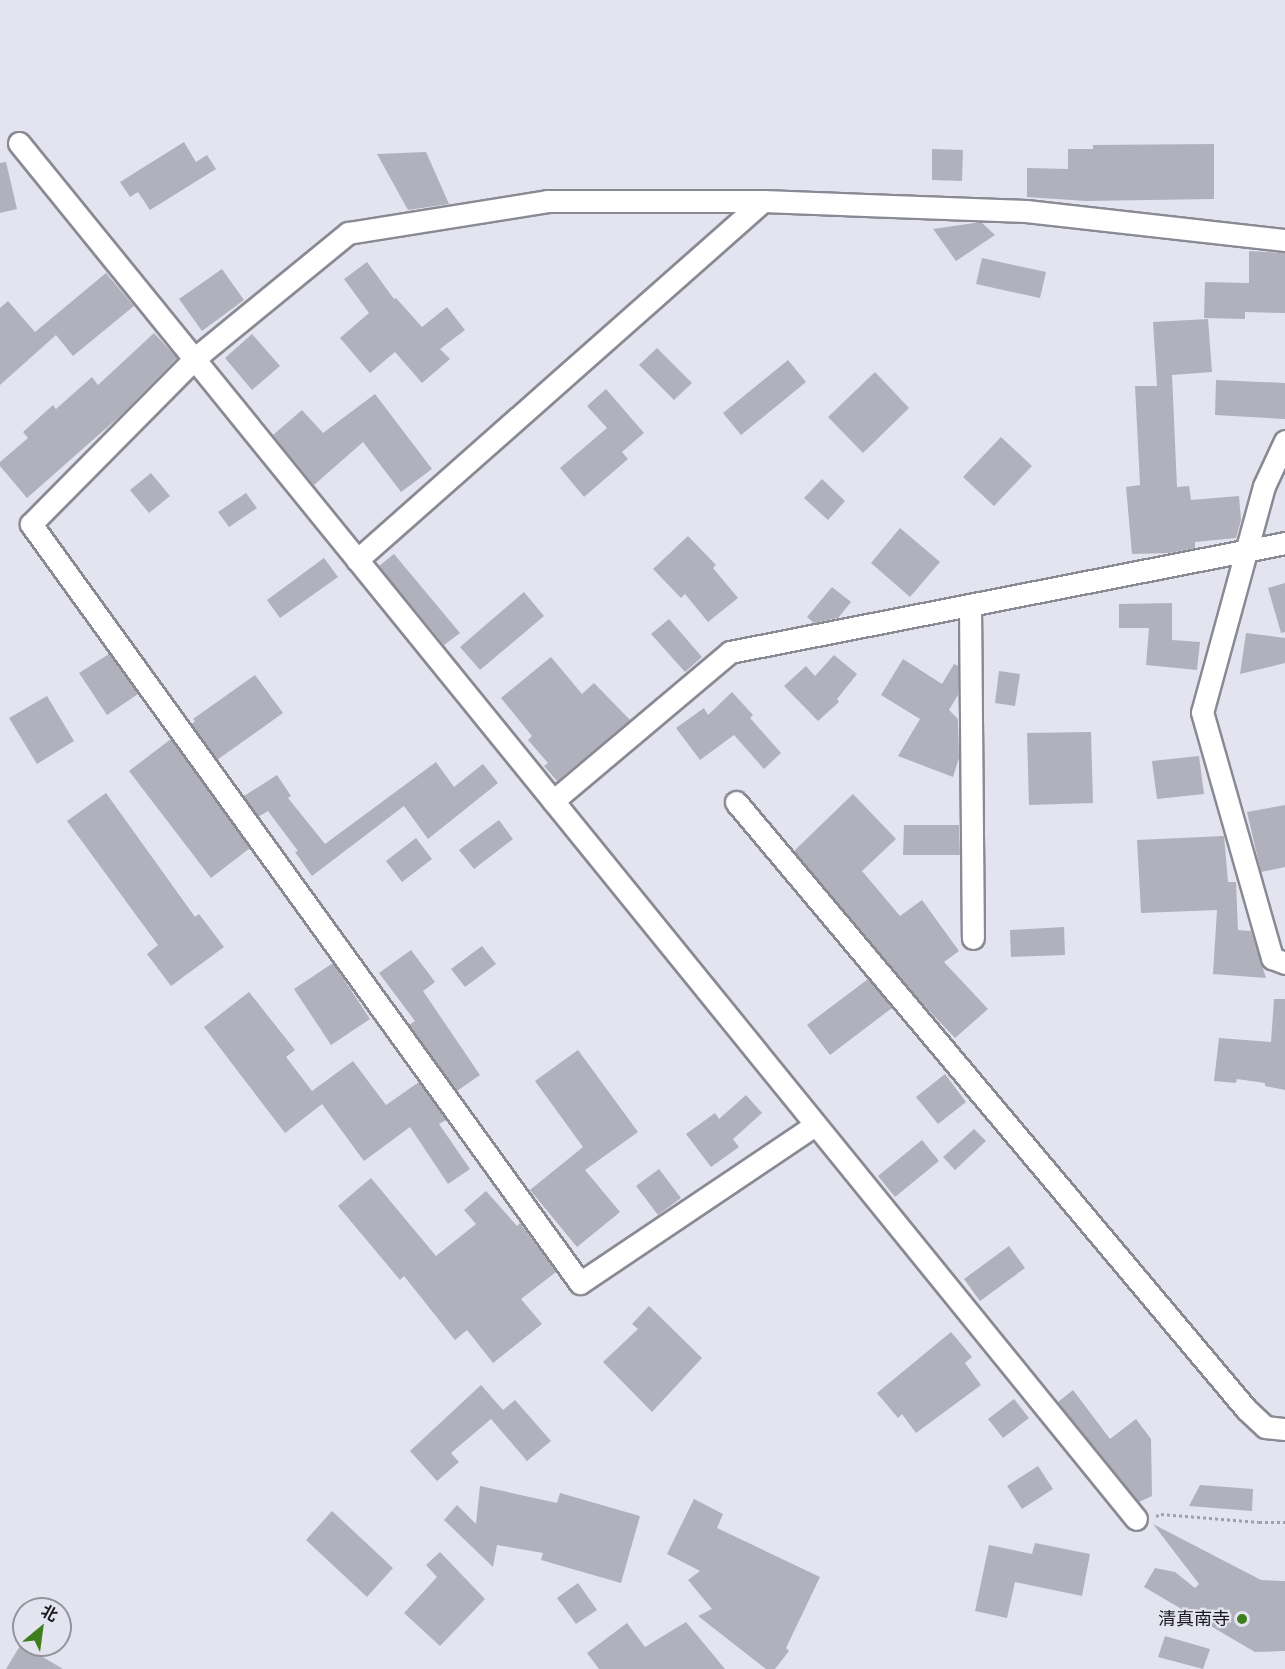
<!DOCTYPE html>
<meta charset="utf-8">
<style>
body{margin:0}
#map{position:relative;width:1285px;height:1669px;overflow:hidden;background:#e4e4f0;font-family:Mulish,"Noto Sans SC",sans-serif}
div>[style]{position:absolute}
.building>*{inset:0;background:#b1b1bd}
.path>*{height:3px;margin-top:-1.5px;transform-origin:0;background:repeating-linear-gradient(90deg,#a0a0aa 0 3px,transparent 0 6px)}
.roads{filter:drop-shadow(2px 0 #8a8a95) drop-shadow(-2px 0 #8a8a95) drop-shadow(0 2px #8a8a95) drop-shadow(0 -2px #8a8a95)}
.minor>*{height:21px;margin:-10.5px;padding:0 10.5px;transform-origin:10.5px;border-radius:10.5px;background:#fff}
.dots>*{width:16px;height:16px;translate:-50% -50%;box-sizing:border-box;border:3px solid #e4e4f0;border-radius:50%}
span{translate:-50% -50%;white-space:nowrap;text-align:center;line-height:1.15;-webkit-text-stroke:4.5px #e4e4f0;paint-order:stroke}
.poi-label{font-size:18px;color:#19191d}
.right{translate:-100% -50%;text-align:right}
.north{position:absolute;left:12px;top:1597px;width:60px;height:60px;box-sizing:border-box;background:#e4e4f0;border:2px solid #93939c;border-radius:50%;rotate:29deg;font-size:16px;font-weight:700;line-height:24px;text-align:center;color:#19191d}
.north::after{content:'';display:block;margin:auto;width:21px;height:27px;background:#3e7e1d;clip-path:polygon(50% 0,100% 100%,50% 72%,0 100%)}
</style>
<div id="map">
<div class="building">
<i style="clip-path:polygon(184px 142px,196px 162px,207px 155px,216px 169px,150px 210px,138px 192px,130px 197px,120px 182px)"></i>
<i style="clip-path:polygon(1214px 144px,1214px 199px,1086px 201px,1027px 197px,1027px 168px,1068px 169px,1068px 149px,1093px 149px,1093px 145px)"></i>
<i style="clip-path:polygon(932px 149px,963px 150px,962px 181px,932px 180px)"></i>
<i style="clip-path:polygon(426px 152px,449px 204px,408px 210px,377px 154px)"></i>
<i style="clip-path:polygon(6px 162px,17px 209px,0 213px,0 163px)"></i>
<i style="clip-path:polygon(981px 222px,995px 235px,956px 261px,933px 229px)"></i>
<i style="clip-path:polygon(1249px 251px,1285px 253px,1285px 313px,1245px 312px,1245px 319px,1204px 318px,1205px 282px,1249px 283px)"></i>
<i style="clip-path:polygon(982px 258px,1046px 272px,1040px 298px,976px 284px)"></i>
<i style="clip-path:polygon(367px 262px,394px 299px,396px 298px,422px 327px,447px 307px,465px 330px,440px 349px,450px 359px,422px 383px,395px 352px,370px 373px,340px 338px,369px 313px,344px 279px)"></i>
<i style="clip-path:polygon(222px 269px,244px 300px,202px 331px,179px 299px)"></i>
<i style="clip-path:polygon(106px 273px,134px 306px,73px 356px,56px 335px,0 385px,0 308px,8px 301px,35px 332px)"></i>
<i style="clip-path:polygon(1208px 319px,1212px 372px,1172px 375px,1177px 487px,1189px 486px,1191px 500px,1239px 496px,1241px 520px,1236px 538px,1195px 542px,1195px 548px,1169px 553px,1132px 554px,1126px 487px,1140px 485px,1135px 386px,1157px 386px,1153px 322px)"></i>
<i style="clip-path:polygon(154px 333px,177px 358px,120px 416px,27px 498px,0 466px,0 462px,28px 438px,23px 432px,53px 405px,56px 409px,92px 377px,98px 385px)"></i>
<i style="clip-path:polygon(252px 334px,280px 366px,252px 390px,225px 358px)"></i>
<i style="clip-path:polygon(657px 348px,692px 383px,674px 400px,639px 365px)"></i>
<i style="clip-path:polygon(788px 360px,806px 382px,741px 435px,723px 413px)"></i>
<i style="clip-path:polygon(875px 372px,909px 408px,863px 453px,828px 417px)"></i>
<i style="clip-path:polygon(1216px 380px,1285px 383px,1285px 419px,1215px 415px)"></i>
<i style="clip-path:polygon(606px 389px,644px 433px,622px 452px,628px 459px,584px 497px,560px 468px,607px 428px,587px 406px)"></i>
<i style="clip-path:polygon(375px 394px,432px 469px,401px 492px,363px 442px,314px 485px,273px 435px,302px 410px,323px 433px)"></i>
<i style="clip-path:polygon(1001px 437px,1032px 466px,994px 506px,963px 477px)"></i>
<i style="clip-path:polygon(151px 473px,170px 496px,149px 513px,130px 490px)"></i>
<i style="clip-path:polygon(822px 479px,845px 501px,828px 520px,804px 498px)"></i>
<i style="clip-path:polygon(246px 493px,257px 508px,229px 527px,218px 512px)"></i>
<i style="clip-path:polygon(900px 528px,940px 562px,910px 597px,871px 563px)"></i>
<i style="clip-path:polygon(688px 536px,716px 565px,713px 568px,738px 598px,708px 622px,685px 594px,681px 598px,653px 569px)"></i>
<i style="clip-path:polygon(394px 554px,460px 633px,444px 645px,379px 566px)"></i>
<i style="clip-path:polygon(324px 558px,338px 577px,280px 618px,267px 600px)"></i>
<i style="clip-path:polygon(1285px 583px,1285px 632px,1281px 633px,1268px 588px)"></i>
<i style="clip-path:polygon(832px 587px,851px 602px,838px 618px,814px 623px,807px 617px)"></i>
<i style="clip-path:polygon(524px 592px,544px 616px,480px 670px,460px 647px)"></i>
<i style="clip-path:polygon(1172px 603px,1172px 640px,1200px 642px,1197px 670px,1146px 665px,1149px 628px,1119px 628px,1119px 604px)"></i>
<i style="clip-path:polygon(669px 619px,702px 657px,685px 672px,651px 634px)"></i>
<i style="clip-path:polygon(1246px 633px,1285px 638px,1285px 663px,1240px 674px)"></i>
<i style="clip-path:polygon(109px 654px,138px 694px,107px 715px,79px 673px)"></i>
<i style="clip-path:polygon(834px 655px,857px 674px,837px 699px,839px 702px,818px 721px,784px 686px,806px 666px,815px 676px)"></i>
<i style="clip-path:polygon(551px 657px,582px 694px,594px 683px,630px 720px,557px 781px,544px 766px,548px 763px,528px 740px,532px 736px,501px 698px)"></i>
<i style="clip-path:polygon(903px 659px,942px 684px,954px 664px,958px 666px,958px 695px,949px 710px,958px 719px,959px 758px,953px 777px,898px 756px,920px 719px,881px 695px)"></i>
<i style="clip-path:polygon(999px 671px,1020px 674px,1015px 706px,995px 703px)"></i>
<i style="clip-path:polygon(255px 675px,283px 713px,217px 760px,192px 724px,195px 721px,193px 719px)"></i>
<i style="clip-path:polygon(732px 692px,753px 715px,750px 718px,781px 753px,764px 769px,734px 735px,700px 760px,676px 728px,704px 708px,708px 715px)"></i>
<i style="clip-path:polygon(47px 696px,74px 741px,37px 764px,9px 718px)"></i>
<i style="clip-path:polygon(1091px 732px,1093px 803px,1029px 805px,1027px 733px)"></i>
<i style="clip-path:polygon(171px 739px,250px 848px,211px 878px,129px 771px)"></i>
<i style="clip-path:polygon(1199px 756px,1204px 794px,1157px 799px,1152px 761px)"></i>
<i style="clip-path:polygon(436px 762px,454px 787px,483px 764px,498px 783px,428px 839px,404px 806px,312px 876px,295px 852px,298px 851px,268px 811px,258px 817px,244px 796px,277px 775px,291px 796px,288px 798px,325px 844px)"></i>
<i style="clip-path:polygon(106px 793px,195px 917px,199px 914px,224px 947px,171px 986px,147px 954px,158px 945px,67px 821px)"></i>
<i style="clip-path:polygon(853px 794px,896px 839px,862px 871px,900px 916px,922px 900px,959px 951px,944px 962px,988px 1009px,955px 1038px,919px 1000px,794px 851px)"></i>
<i style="clip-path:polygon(1285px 805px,1285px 867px,1261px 872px,1247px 812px)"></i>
<i style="clip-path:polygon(499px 820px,513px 839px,474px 869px,459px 850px)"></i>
<i style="clip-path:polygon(904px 825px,959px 825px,960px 855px,903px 855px)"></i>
<i style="clip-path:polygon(1224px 836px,1228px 882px,1236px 882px,1238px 930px,1251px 931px,1266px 978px,1213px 974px,1217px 910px,1141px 913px,1137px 840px)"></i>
<i style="clip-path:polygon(416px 838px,432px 859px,402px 882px,386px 861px)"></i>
<i style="clip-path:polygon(1064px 927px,1065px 955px,1011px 957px,1010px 930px)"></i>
<i style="clip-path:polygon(482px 946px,496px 964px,465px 987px,451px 969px)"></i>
<i style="clip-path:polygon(411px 950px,435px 982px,423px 991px,480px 1075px,457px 1091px,409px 1025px,415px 1021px,379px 973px)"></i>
<i style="clip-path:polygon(333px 963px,370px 1019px,331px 1045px,294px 989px)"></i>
<i style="clip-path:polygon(868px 979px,892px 1008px,830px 1055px,807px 1025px)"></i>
<i style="clip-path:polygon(249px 992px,295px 1050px,286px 1057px,312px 1091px,353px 1061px,386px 1105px,419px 1082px,446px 1120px,439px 1124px,470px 1169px,448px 1184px,410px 1127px,364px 1161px,322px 1104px,285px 1133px,204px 1027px)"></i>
<i style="clip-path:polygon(1274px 999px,1285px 999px,1285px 1090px,1265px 1086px,1265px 1083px,1237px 1079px,1236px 1083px,1214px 1081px,1219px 1038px,1271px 1042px)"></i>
<i style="clip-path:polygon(578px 1050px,638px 1132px,585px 1170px,620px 1212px,577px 1247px,530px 1190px,583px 1147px,535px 1081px)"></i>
<i style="clip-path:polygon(945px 1074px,966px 1102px,938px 1124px,916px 1097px)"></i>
<i style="clip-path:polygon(746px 1095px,762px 1113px,733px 1139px,739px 1147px,711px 1167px,686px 1134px,715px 1113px,719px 1119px)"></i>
<i style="clip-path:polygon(974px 1129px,986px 1141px,955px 1170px,943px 1157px)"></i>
<i style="clip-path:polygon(922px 1140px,939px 1161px,895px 1197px,878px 1176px)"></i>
<i style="clip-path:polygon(659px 1169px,681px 1198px,658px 1215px,636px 1186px)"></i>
<i style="clip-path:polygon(371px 1178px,436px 1256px,476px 1224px,464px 1210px,486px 1191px,517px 1226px,520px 1223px,556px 1272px,521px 1299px,542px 1324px,493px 1363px,467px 1330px,455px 1340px,404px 1276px,400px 1280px,338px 1206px)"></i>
<i style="clip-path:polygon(1009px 1246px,1025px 1268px,980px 1301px,964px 1279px)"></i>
<i style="clip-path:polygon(649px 1306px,702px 1358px,652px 1412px,603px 1362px,638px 1329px,632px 1324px)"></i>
<i style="clip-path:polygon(951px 1332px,972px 1357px,965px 1363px,981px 1385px,916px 1433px,902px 1414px,898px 1418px,877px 1393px)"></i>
<i style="clip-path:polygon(481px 1385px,503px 1410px,515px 1400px,551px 1441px,527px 1461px,491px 1419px,451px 1453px,459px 1462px,437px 1481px,410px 1451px)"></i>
<i style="clip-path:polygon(1073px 1390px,1110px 1439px,1136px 1419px,1151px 1439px,1152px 1496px,1139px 1502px,1058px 1402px)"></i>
<i style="clip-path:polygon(1014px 1399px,1029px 1418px,1003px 1438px,988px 1419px)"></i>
<i style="clip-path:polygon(1038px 1466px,1053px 1489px,1022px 1509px,1007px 1486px)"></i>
<i style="clip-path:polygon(1200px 1485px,1253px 1489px,1252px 1511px,1189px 1506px)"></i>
<i style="clip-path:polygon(480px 1486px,557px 1503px,560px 1493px,640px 1516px,621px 1583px,541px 1560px,543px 1553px,497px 1545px,493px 1567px,444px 1520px,457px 1505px,476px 1524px)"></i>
<i style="clip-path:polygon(694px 1499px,723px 1514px,717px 1528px,820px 1577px,786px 1648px,789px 1651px,775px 1669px,766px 1669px,698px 1616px,712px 1609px,688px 1580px,700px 1571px,667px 1554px)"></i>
<i style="clip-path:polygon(332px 1511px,393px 1568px,367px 1597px,306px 1540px)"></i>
<i style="clip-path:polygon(1153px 1524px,1261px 1580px,1285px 1581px,1285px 1651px,1255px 1652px,1144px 1587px,1155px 1568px,1175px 1572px,1195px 1588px,1199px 1584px)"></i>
<i style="clip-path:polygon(1035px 1543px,1090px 1554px,1082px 1596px,1015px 1582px,1007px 1618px,975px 1611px,989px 1545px,1032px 1554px)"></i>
<i style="clip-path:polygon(440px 1552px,485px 1599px,440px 1646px,404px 1613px,437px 1577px,426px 1565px)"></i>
<i style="clip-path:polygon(578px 1583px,597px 1610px,576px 1624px,557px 1598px)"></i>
<i style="clip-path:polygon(686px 1622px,725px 1669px,599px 1669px,587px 1653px,627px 1623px,645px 1647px)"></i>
<i style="clip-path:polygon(1165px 1636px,1210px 1649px,1203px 1669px,1158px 1657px)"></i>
<i style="clip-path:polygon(21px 1644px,63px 1669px,6px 1669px)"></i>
</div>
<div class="path">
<i style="left:1156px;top:1516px;width:5px;rotate:-22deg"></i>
<i style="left:1161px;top:1514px;width:98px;rotate:4.7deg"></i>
<i style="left:1259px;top:1522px;width:26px"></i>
</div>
<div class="roads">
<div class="minor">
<i style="left:19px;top:143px;width:1772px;rotate:50.93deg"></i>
<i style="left:1285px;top:441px;width:50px;rotate:115deg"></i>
<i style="left:1264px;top:486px;width:234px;rotate:105.3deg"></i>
<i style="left:1202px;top:712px;width:256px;rotate:74.1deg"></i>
<i style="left:1272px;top:958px;width:14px;rotate:21deg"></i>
<i style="left:357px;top:560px;width:542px;rotate:-41.48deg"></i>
<i style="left:970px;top:605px;width:333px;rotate:89.5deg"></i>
<i style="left:553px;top:801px;width:231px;rotate:-40.1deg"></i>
<i style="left:730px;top:652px;width:566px;rotate:-11.11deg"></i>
<i style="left:736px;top:802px;width:793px;rotate:49.96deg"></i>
<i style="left:1246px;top:1409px;width:26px;rotate:43deg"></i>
<i style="left:1265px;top:1427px;width:20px;rotate:6deg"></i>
<i style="left:815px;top:1125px;width:283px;rotate:146.1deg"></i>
<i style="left:580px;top:1283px;width:937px;rotate:-125.88deg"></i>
<i style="left:31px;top:524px;width:232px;rotate:-45.3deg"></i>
<i style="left:194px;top:359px;width:199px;rotate:-39.3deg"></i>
<i style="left:348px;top:233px;width:202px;rotate:-9.1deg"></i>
<i style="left:547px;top:201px;width:216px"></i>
<i style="left:763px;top:201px;width:263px;rotate:2.2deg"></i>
<i style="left:1026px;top:211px;width:261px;rotate:6.4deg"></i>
</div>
</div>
<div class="dots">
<i style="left:1242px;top:1619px;background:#3e7e1d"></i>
</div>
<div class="poi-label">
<span class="right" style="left:1230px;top:1619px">清真南寺</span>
</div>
<div class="north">北</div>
</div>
